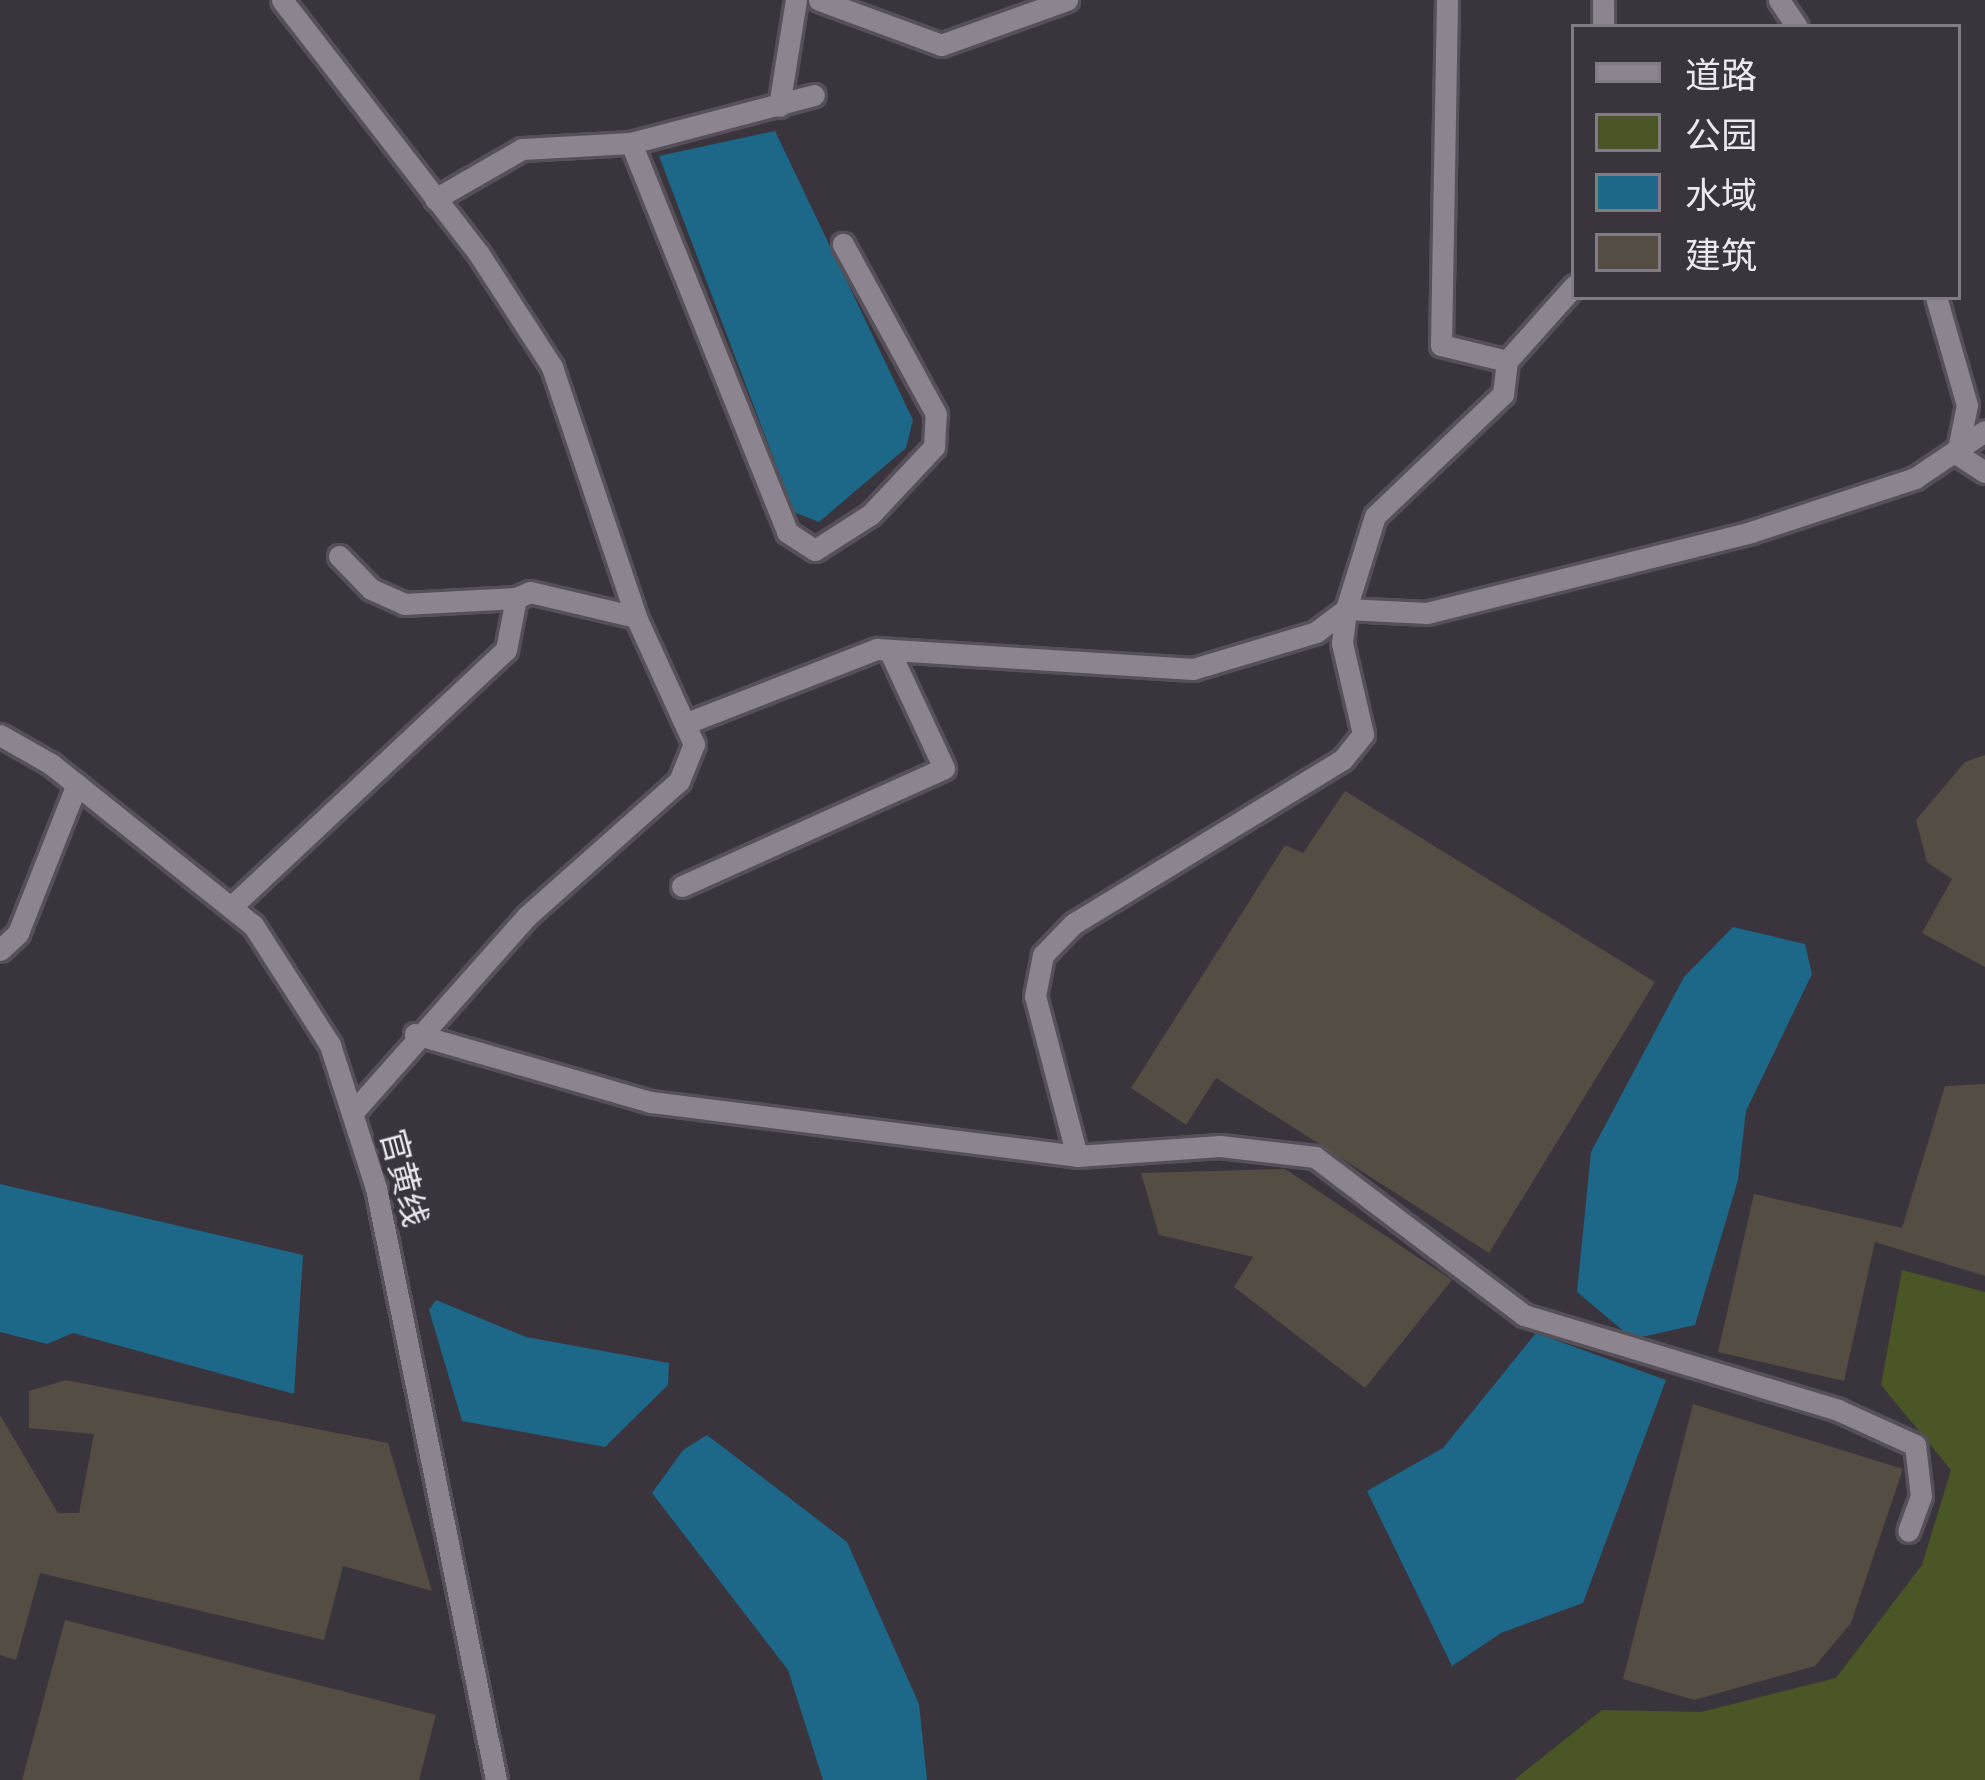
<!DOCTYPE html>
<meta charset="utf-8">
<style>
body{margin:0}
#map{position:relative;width:1985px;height:1780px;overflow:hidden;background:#3a343d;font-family:Arial,"Noto Sans SC",sans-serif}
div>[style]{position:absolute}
.green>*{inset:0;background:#4b5627}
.water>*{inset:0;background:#1d6789}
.building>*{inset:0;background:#544d43}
.roads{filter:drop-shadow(3px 0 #565059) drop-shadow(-3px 0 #565059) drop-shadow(0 3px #565059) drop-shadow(0 -3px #565059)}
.minor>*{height:21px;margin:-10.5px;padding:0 10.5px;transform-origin:10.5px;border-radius:10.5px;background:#8c8590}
span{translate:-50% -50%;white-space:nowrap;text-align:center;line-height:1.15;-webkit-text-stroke:10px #3a343d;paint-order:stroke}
.street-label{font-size:33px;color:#ece8ef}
.legend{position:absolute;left:1571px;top:24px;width:390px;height:276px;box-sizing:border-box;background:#3a343d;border:3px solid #817c84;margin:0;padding:15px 21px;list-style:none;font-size:36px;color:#ece8ef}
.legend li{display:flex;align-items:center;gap:24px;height:60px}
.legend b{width:60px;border:3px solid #817c84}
</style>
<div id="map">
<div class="green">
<i style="clip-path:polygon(1902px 1270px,1985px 1292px,1985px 1780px,1514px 1780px,1602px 1710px,1701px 1712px,1836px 1678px,1922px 1565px,1951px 1470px,1881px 1385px)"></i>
</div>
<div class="water">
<i style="clip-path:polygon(775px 131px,913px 420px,906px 448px,819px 522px,794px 512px,659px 156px)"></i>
<i style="clip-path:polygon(1733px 927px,1805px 944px,1812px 974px,1746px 1111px,1738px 1180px,1695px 1325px,1633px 1339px,1577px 1292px,1591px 1152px,1684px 977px)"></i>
<i style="clip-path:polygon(0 1184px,303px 1255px,294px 1394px,73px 1333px,47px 1344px,0 1332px)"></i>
<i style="clip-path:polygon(436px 1300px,526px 1337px,669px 1363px,668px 1385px,605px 1447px,462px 1421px,429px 1310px)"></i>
<i style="clip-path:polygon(1536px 1333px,1666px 1380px,1583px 1603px,1501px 1633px,1452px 1666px,1367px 1491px,1443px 1448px)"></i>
<i style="clip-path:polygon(707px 1435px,847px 1542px,919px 1704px,927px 1780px,823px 1780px,788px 1670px,652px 1493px,683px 1450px)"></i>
</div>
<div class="building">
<i style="clip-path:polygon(1985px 755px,1985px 967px,1922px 933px,1952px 879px,1927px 862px,1916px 820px,1965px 762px)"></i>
<i style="clip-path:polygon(1345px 791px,1655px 982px,1489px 1253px,1216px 1078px,1186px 1125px,1131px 1088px,1285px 845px,1303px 853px)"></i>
<i style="clip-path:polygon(1985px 1084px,1985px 1276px,1875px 1242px,1844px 1381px,1718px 1352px,1754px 1194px,1902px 1228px,1945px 1086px)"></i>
<i style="clip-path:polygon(1285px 1169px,1452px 1280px,1365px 1388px,1234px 1287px,1253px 1257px,1159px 1235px,1141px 1173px)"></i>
<i style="clip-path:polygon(66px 1380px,388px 1443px,432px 1591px,343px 1566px,324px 1640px,40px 1573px,16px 1660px,0 1655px,0 1415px,58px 1513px,79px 1513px,94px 1434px,29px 1428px,29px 1391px)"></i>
<i style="clip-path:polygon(1693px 1404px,1903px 1469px,1851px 1623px,1815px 1666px,1694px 1700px,1623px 1679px)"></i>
<i style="clip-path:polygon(65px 1620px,436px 1715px,419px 1780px,22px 1780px)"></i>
</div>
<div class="roads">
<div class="minor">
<i style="left:282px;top:0;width:321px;rotate:52.2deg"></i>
<i style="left:479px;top:254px;width:135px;rotate:57.1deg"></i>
<i style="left:552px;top:367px;width:264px;rotate:71.4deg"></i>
<i style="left:636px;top:617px;width:140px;rotate:65.5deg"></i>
<i style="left:694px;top:744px;width:40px;rotate:112deg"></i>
<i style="left:679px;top:781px;width:203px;rotate:138.4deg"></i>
<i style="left:527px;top:916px;width:264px;rotate:131.6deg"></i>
<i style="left:819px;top:0;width:130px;rotate:20.2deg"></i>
<i style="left:941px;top:45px;width:134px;rotate:-19.7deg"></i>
<i style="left:1447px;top:0;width:345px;rotate:91deg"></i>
<i style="left:1441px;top:345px;width:68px;rotate:13.6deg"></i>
<i style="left:1507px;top:361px;width:101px;rotate:-48.2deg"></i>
<i style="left:1779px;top:0;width:32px;rotate:56deg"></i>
<i style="left:1603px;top:27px;width:27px;rotate:-90deg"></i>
<i style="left:779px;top:106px;width:107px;rotate:-80.9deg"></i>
<i style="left:631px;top:143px;width:419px;rotate:68.1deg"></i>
<i style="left:787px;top:532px;width:33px;rotate:33deg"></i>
<i style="left:815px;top:550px;width:67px;rotate:-32.7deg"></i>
<i style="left:871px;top:514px;width:92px;rotate:-46.8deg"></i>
<i style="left:934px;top:447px;width:33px;rotate:-87deg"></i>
<i style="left:936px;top:414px;width:194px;rotate:-118.7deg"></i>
<i style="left:435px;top:199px;width:100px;rotate:-29.9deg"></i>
<i style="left:522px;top:149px;width:109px;rotate:-3.2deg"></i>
<i style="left:631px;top:143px;width:189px;rotate:-14.7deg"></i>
<i style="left:1936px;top:297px;width:112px;rotate:74deg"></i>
<i style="left:1967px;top:405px;width:50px;rotate:101.5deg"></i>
<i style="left:1957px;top:454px;width:33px;rotate:33deg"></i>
<i style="left:339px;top:556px;width:46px;rotate:45.9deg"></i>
<i style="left:371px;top:589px;width:36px;rotate:24deg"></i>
<i style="left:404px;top:604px;width:112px;rotate:-3.1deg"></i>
<i style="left:687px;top:723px;width:204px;rotate:-21.3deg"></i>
<i style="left:877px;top:649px;width:317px;rotate:3.6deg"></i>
<i style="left:1193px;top:669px;width:128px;rotate:-16.7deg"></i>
<i style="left:1316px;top:632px;width:38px;rotate:-37deg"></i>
<i style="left:1346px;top:609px;width:97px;rotate:-72.7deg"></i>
<i style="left:1375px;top:516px;width:177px;rotate:-43.6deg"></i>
<i style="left:1503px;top:394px;width:33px;rotate:-83deg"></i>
<i style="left:0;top:735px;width:59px;rotate:29.6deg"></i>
<i style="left:51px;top:764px;width:258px;rotate:38.6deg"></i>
<i style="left:253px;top:925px;width:143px;rotate:57.3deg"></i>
<i style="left:330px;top:1045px;width:150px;rotate:72.2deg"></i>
<i style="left:376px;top:1188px;width:604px;rotate:78.54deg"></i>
<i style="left:682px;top:886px;width:287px;rotate:-24.2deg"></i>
<i style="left:944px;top:768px;width:130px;rotate:-115deg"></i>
<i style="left:231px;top:907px;width:376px;rotate:-43.1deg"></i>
<i style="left:506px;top:650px;width:53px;rotate:-79.1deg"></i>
<i style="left:516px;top:598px;width:15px;rotate:-23deg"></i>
<i style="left:530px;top:592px;width:109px;rotate:13.3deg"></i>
<i style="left:0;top:950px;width:25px;rotate:-43deg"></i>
<i style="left:18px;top:933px;width:160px;rotate:-68.4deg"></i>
<i style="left:415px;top:1034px;width:246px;rotate:16.1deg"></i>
<i style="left:651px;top:1102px;width:429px;rotate:7.2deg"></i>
<i style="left:1077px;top:1156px;width:165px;rotate:-104.7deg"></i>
<i style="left:1035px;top:996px;width:42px;rotate:-79deg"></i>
<i style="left:1043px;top:955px;width:43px;rotate:-45.9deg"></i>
<i style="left:1073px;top:924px;width:316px;rotate:-31.4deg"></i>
<i style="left:1343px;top:759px;width:32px;rotate:-51deg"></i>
<i style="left:1363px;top:734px;width:93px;rotate:-103deg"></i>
<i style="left:1342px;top:643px;width:34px;rotate:-83deg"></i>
<i style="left:1346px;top:609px;width:81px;rotate:2.8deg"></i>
<i style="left:1427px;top:613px;width:334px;rotate:-14deg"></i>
<i style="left:1751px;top:532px;width:173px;rotate:-18.2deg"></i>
<i style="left:1915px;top:478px;width:84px;rotate:-33.9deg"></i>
<i style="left:1077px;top:1156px;width:143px;rotate:-4deg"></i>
<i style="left:1220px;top:1146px;width:96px;rotate:6.6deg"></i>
<i style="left:1315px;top:1157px;width:262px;rotate:37.1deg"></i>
<i style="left:1524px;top:1315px;width:328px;rotate:16.8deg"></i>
<i style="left:1838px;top:1410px;width:85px;rotate:24.4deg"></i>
<i style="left:1915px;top:1445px;width:51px;rotate:83.3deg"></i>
<i style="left:1921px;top:1496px;width:37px;rotate:110deg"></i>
</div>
</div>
<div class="street-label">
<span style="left:404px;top:1178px;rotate:75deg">官黄线</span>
</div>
<ul class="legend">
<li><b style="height:15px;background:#8c8590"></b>道路</li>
<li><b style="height:33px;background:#4b5627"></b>公园</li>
<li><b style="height:33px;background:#1d6789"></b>水域</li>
<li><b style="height:33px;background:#544d43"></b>建筑</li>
</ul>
</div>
